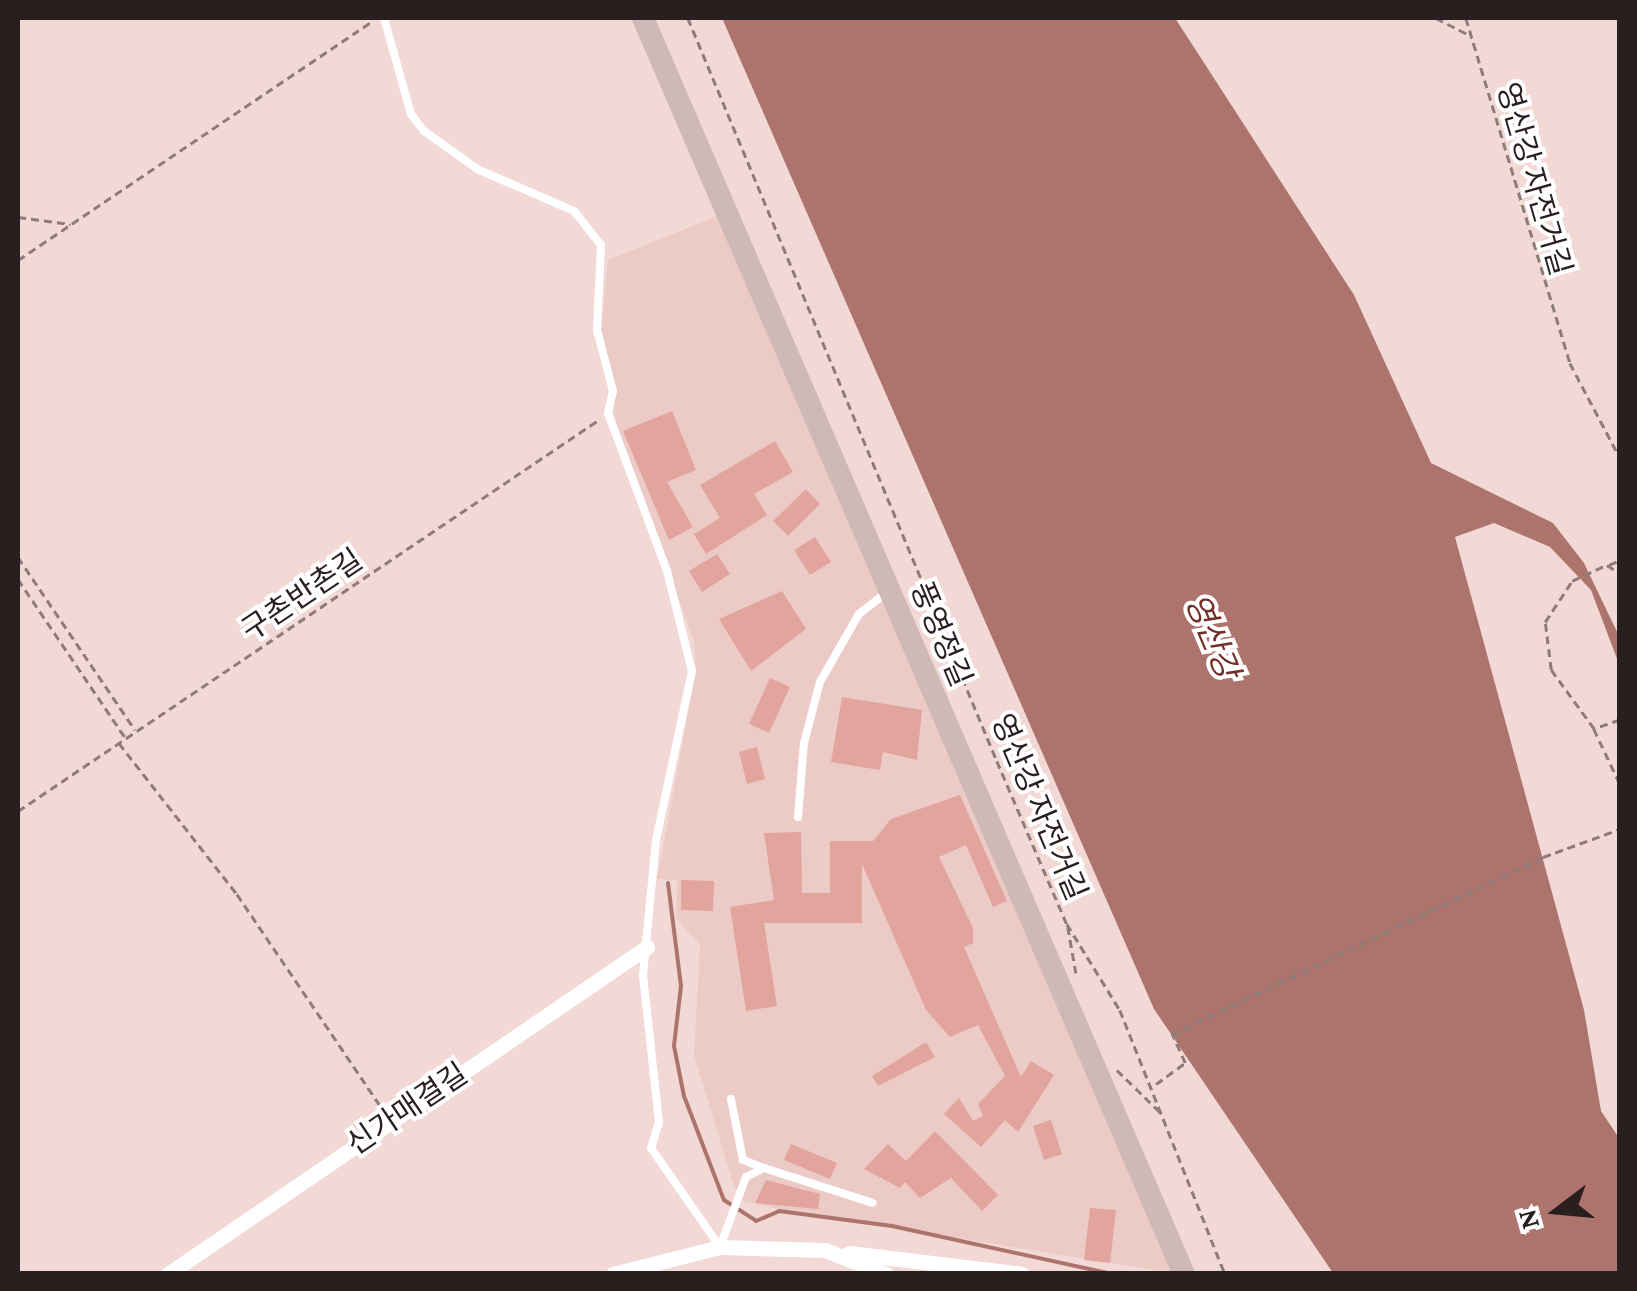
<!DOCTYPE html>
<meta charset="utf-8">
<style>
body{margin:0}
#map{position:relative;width:1637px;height:1291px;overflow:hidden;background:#f2d9d5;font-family:"Crimson Pro","Noto Sans KR",serif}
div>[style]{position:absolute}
.built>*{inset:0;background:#eccac6}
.water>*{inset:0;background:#ac746d}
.stream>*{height:4px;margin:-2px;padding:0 2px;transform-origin:2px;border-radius:2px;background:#ac746d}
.building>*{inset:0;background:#e1a59d}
.path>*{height:2.5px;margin-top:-1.25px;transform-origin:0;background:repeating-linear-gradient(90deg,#8d7c79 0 8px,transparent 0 13px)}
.lane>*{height:8px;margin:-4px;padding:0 4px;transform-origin:4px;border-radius:4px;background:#fff}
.street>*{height:15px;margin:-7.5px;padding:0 7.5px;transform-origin:7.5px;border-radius:7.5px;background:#fff}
.secondary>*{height:22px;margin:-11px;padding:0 11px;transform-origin:11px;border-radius:11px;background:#ceb9b6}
span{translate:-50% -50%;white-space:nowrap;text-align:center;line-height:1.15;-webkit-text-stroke:8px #fff;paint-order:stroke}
.street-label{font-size:30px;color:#281f1e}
.water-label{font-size:32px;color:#752e27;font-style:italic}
.frame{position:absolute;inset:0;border:20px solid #281f1e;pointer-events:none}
.north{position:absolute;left:1507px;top:1161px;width:100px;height:100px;-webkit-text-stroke:8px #fff;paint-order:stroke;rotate:254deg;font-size:28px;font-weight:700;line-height:40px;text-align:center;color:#281f1e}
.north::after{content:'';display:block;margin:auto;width:35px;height:45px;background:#281f1e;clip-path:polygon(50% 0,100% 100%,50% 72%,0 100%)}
</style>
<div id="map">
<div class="built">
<i style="clip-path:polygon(717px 216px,1174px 1273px,779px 1209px,743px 1201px,733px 1183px,694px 1055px,700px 945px,676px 918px,677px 880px,657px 879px,696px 671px,694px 641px,617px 429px,601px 330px,608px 260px)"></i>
</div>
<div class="water">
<i style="clip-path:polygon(722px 18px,1175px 18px,1354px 295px,1431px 463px,1553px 523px,1584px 563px,1619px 636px,1619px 664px,1591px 590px,1550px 547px,1494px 523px,1455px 537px,1584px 1010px,1601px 1111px,1619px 1138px,1619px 1273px,1333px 1273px,1154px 1009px)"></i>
</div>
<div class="stream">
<i style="left:668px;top:883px;width:104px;rotate:82.8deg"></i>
<i style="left:681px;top:986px;width:60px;rotate:96.7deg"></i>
<i style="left:674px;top:1046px;width:51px;rotate:78.7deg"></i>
<i style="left:684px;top:1096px;width:111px;rotate:69deg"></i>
<i style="left:724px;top:1200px;width:38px;rotate:33deg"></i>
<i style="left:756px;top:1221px;width:25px;rotate:-23deg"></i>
<i style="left:779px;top:1211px;width:114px;rotate:7.6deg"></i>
<i style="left:892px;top:1226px;width:226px;rotate:12.3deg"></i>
</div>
<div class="building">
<i style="clip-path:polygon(672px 411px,696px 470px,667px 482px,693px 527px,669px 540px,623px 431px)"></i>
<i style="clip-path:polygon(775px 441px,793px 472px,754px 494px,767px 515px,706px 554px,694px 534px,720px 518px,700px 485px)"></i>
<i style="clip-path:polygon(806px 489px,820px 504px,788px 536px,773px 521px)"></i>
<i style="clip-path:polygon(815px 537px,831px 562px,810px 575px,794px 550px)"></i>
<i style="clip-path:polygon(717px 554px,730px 574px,702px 592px,689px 571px)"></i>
<i style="clip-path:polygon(782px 591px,806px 629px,751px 671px,719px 619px)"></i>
<i style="clip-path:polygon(770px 678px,790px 687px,769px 733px,749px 724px)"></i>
<i style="clip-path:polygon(842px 697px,922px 710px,917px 760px,883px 752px,880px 770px,831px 762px)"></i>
<i style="clip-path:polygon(757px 747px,765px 779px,747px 784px,739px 752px)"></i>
<i style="clip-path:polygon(960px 795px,1007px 901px,993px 907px,966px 845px,939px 857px,973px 928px,973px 943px,964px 947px,1021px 1077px,1031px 1061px,1054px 1075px,1018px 1132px,1005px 1120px,981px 1147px,944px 1114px,959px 1098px,973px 1121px,983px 1116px,978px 1104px,1005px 1076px,978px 1025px,950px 1037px,926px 1010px,862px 864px,862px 923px,764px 923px,777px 1006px,746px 1011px,730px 907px,774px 900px,764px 833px,801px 832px,802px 893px,830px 893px,830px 841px,873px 841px,891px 819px)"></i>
<i style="clip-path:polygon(681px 880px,714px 881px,713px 911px,681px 910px)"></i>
<i style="clip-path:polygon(926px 1042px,935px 1057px,878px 1086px,872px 1076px)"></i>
<i style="clip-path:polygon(1051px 1120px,1062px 1154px,1044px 1160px,1033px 1126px)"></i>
<i style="clip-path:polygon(935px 1131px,998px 1195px,982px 1211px,951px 1178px,920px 1198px,905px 1182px,900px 1188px,864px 1169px,888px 1144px,906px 1161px)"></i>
<i style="clip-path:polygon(791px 1144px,837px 1163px,830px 1179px,784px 1160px)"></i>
<i style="clip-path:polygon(766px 1180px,820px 1194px,818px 1209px,755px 1203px)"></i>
<i style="clip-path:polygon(1090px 1208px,1116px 1210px,1110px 1263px,1084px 1260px)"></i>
</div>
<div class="path">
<i style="left:688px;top:18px;width:805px;rotate:67.42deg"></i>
<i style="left:997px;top:761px;width:177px;rotate:66.8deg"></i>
<i style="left:1067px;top:924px;width:101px;rotate:58.4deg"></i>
<i style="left:1120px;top:1010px;width:284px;rotate:68.3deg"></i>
<i style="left:1436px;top:18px;width:38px;rotate:27deg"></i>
<i style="left:1466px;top:18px;width:360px;rotate:73.2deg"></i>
<i style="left:1570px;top:363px;width:107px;rotate:62.2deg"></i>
<i style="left:1618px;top:18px;width:8px;rotate:76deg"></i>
<i style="left:18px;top:217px;width:53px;rotate:7.5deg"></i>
<i style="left:18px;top:260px;width:427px;rotate:-34deg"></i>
<i style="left:18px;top:557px;width:209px;rotate:55.9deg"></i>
<i style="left:1609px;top:565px;width:12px;rotate:-24deg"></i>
<i style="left:18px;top:579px;width:191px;rotate:55.9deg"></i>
<i style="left:1620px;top:720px;width:28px;rotate:161deg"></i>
<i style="left:1594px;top:729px;width:61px;rotate:64.7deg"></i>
<i style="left:1594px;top:729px;width:73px;rotate:-126.1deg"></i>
<i style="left:1551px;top:670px;width:48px;rotate:-97.1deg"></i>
<i style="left:1545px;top:622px;width:49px;rotate:-56.6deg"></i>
<i style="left:1572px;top:581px;width:38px;rotate:-25deg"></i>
<i style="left:1607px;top:565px;width:15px;rotate:32deg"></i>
<i style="left:119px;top:743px;width:192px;rotate:52deg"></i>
<i style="left:237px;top:894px;width:262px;rotate:55.9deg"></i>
<i style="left:18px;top:811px;width:698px;rotate:-33.96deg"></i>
<i style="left:1068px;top:927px;width:47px;rotate:80.1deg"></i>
<i style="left:1117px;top:1070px;width:62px;rotate:44.3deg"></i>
<i style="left:1156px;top:1084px;width:36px;rotate:-36deg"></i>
<i style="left:1185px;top:1063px;width:32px;rotate:-114deg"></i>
<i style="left:1172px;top:1034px;width:411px;rotate:-25.5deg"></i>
<i style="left:1543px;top:857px;width:82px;rotate:-20deg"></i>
</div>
<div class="lane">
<i style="left:384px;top:18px;width:100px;rotate:74.3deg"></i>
<i style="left:411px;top:114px;width:21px;rotate:53deg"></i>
<i style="left:424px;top:131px;width:65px;rotate:35.6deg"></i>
<i style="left:477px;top:169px;width:106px;rotate:23.4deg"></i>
<i style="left:574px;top:211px;width:43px;rotate:51.5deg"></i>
<i style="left:601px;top:245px;width:85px;rotate:92.7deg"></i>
<i style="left:597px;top:330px;width:63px;rotate:75.3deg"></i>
<i style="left:613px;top:391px;width:23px;rotate:103deg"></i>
<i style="left:608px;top:413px;width:169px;rotate:69.5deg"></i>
<i style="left:667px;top:571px;width:103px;rotate:76deg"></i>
<i style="left:692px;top:671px;width:173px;rotate:102deg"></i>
<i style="left:656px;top:840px;width:136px;rotate:95.5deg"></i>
<i style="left:643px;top:975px;width:148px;rotate:83.8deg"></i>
<i style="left:659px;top:1122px;width:27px;rotate:107deg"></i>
<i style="left:651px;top:1148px;width:121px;rotate:55.1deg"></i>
<i style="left:720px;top:1247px;width:75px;rotate:-69.6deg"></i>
<i style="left:746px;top:1177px;width:20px;rotate:-27deg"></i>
<i style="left:764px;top:1168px;width:114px;rotate:17.8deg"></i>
<i style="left:798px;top:817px;width:74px;rotate:-85.4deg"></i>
<i style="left:804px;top:743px;width:63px;rotate:-75.3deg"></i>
<i style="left:820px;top:682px;width:78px;rotate:-60.2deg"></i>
<i style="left:859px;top:614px;width:36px;rotate:-38deg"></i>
<i style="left:731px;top:1099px;width:62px;rotate:78.9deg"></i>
<i style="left:743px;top:1160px;width:22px;rotate:21deg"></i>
</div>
<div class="street">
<i style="left:849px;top:1253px;width:174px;rotate:6.9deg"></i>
<i style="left:168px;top:1274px;width:580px;rotate:-34.32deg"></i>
<i style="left:613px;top:1274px;width:110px;rotate:-14.2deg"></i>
<i style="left:720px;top:1247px;width:105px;rotate:1.6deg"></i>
<i style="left:825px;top:1250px;width:66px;rotate:21.5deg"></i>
</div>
<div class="secondary">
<i style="left:643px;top:18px;width:1368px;rotate:66.7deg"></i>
</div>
<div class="street-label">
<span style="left:1534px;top:179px;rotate:74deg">영산강 자전거길</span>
<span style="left:302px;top:595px;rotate:-34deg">구촌반촌길</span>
<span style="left:941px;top:634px;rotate:67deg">풍영정길</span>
<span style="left:1039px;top:807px;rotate:67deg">영산강 자전거길</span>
<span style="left:407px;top:1109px;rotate:-34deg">신가매결길</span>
</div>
<div class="water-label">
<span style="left:1212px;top:636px;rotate:67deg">영산강</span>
</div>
<div class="frame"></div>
<div class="north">N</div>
</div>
